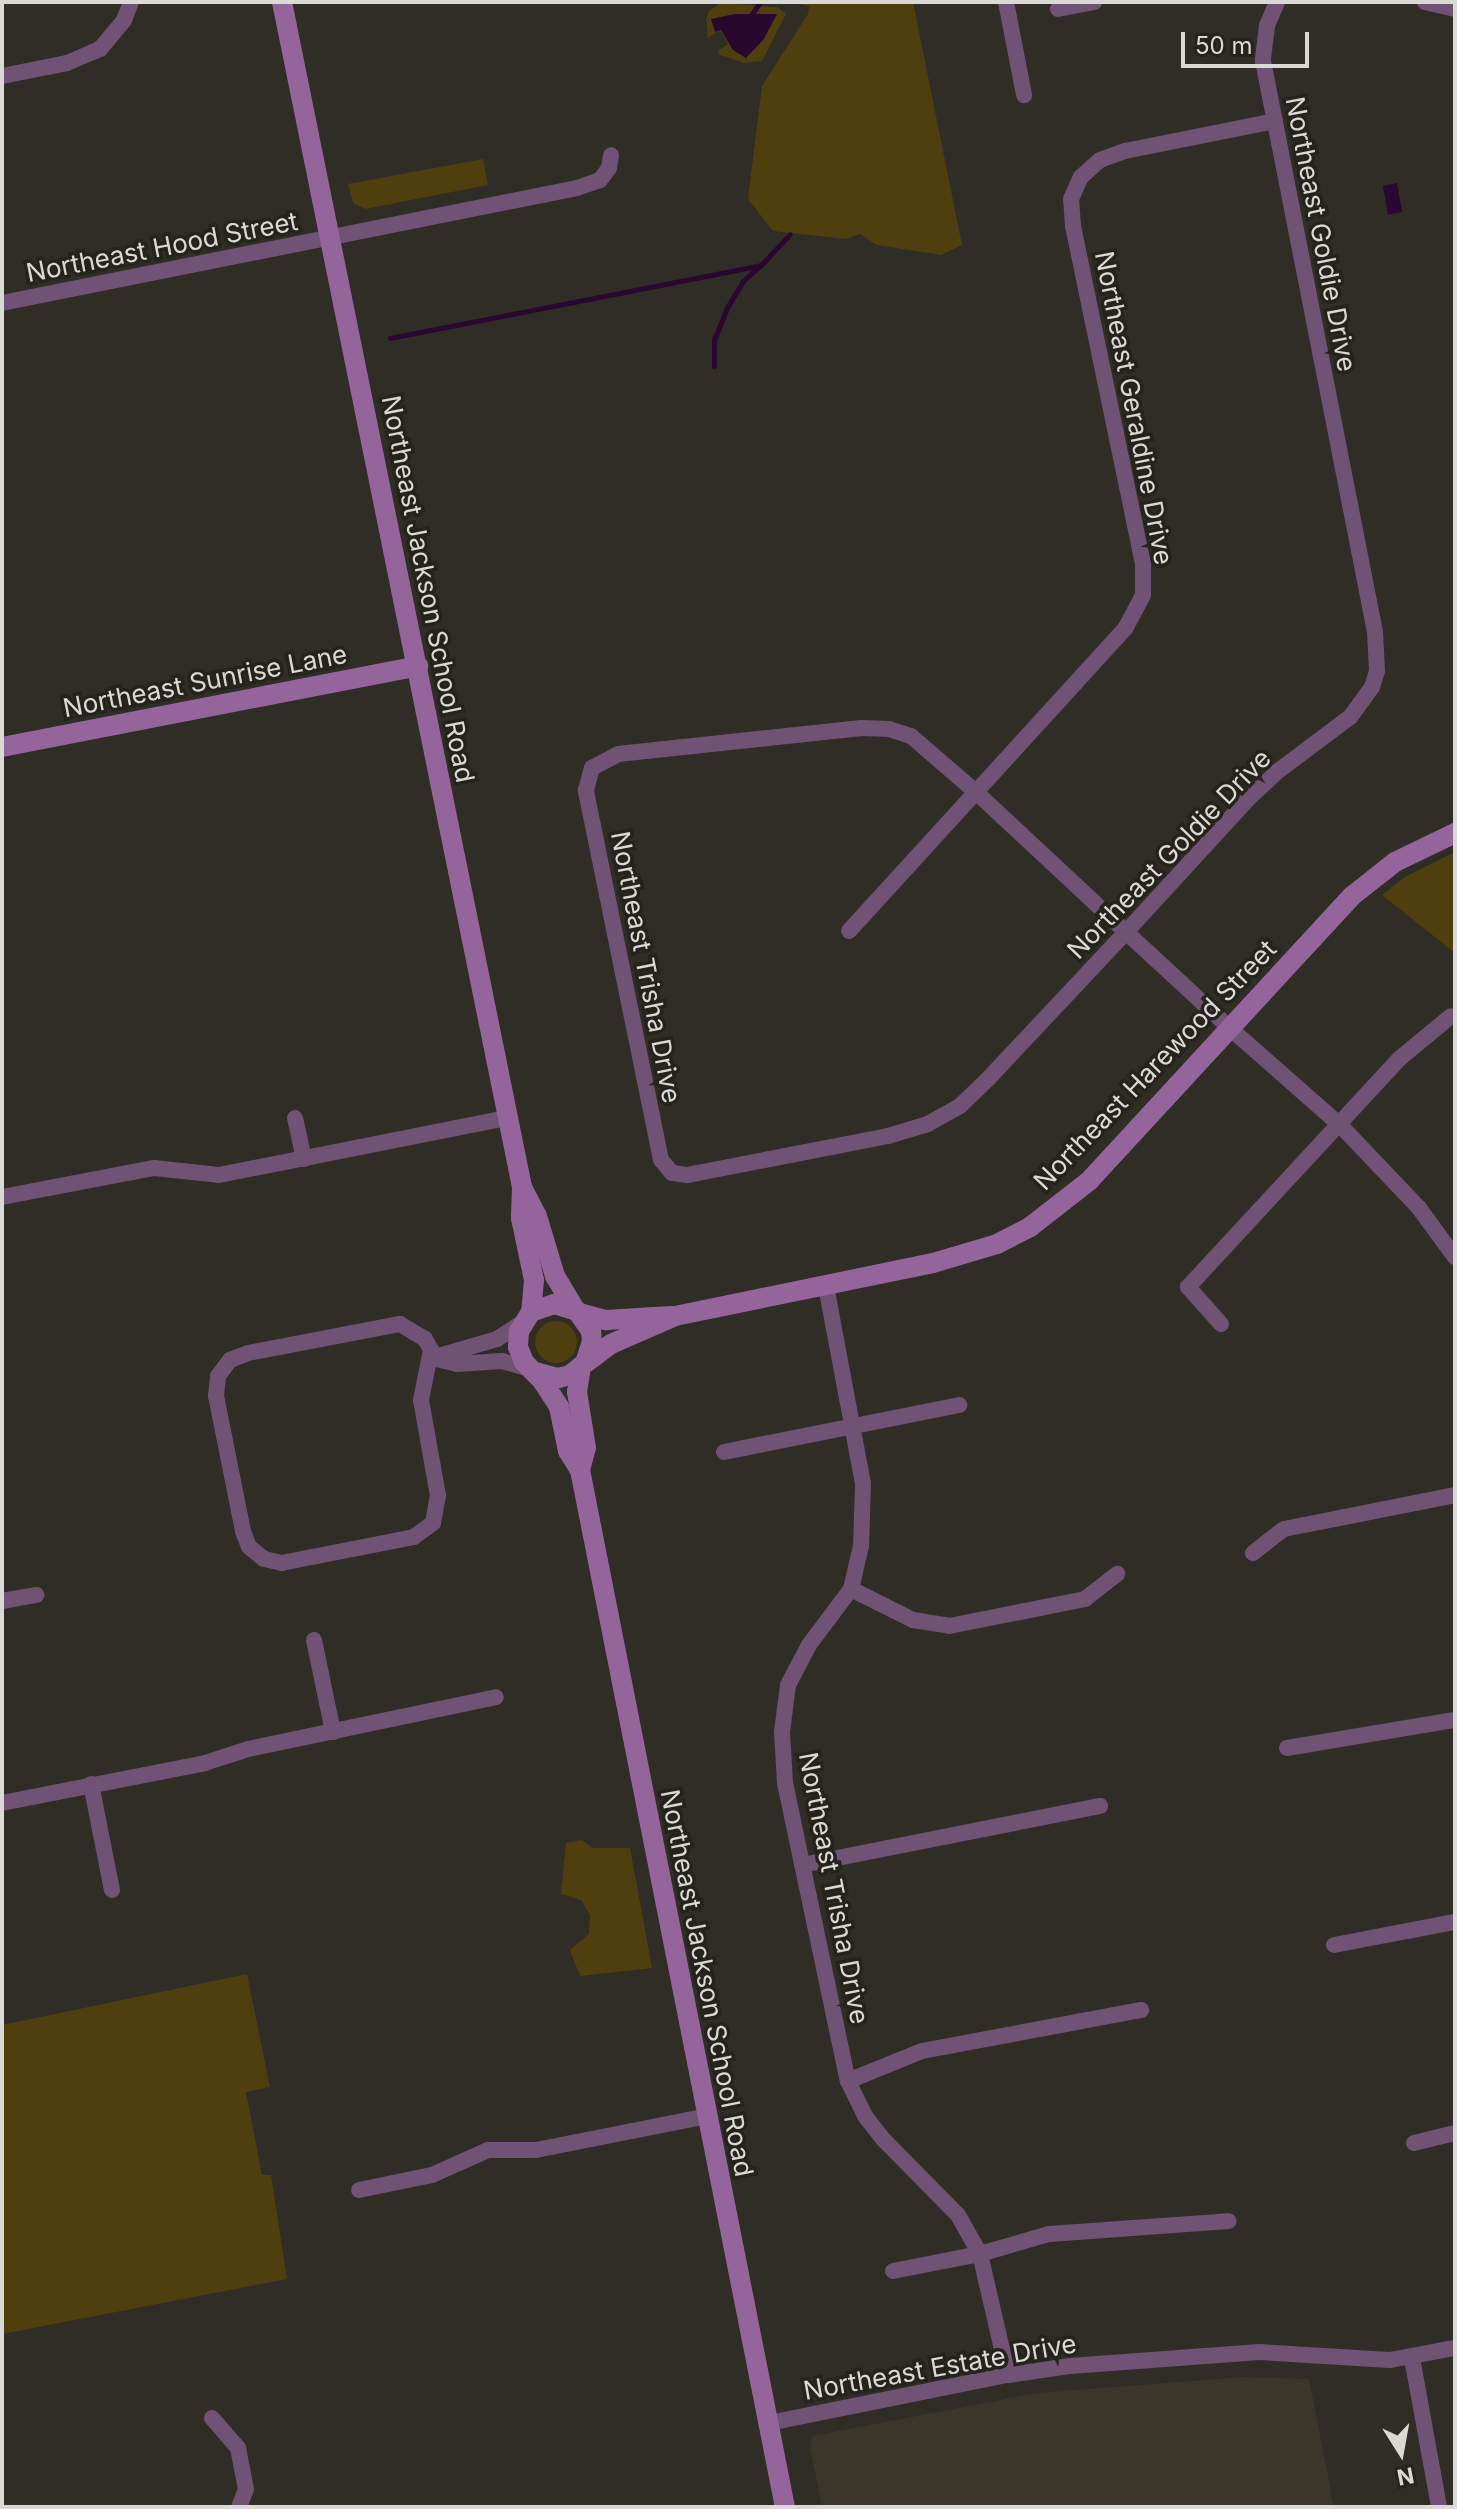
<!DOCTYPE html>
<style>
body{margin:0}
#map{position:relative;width:1457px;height:2509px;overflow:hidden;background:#302d27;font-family:Inter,sans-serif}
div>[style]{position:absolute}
.built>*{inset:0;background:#3a362a}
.green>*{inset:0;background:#4f3e0e}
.round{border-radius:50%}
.water>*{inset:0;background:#29072f}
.stream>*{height:5px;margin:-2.5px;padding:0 2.5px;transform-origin:2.5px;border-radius:2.5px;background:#29072f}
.street>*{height:16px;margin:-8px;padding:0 8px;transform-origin:8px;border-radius:8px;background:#6f5274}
.secondary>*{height:20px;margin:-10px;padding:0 10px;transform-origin:10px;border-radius:10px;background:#94659b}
span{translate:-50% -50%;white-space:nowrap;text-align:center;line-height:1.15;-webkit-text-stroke:7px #26231d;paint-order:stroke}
.street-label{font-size:26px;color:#dbd9d5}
.frame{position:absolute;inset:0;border:4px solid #dbd9d5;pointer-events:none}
.north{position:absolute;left:1361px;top:2413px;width:80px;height:80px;-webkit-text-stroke:6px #26231d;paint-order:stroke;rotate:169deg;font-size:22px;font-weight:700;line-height:32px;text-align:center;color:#dbd9d5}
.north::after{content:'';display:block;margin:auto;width:28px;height:36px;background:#dbd9d5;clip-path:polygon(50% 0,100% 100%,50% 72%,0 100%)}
.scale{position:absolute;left:1181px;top:32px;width:128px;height:36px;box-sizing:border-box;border:4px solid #dbd9d5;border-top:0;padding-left:10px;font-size:24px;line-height:28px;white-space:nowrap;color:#dbd9d5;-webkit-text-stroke:6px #26231d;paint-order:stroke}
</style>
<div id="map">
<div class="built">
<i style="clip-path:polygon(1243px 2377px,1309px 2379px,1334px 2507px,822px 2507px,810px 2447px,812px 2436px,1037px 2393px)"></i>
</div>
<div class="green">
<i style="clip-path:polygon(791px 2px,913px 2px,962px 245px,941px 255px,877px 245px,860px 234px,845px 239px,773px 231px,748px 199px,762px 86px,808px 14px,809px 6px)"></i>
<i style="clip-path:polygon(721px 3px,777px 7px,786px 14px,762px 61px,744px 63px,720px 55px,718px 51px,728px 44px,720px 30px,708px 38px,706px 19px,709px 11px)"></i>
<i style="clip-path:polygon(483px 159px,488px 185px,365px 209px,353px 203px,348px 184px)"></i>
<i style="clip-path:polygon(1455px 852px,1455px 953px,1382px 895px,1405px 877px)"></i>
<i class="round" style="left:535px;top:1321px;width:42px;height:42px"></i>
<i style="clip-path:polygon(582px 1840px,593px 1848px,630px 1848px,652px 1968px,580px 1976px,570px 1950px,589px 1934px,590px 1915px,581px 1900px,561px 1894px,566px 1843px)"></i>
<i style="clip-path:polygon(247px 1974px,270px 2087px,246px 2092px,262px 2175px,271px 2175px,287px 2279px,2px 2334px,2px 2025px)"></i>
</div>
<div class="water">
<i style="clip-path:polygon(735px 14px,777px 14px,764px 39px,746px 58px,733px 50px,721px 30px,715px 32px,711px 19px)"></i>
<i style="clip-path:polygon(1397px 183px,1402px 212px,1388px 215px,1383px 186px)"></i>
</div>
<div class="stream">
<i style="left:749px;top:18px;width:19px;rotate:-55deg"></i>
<i style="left:390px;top:338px;width:378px;rotate:-11.1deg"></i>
<i style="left:761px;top:265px;width:42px;rotate:-46.9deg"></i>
<i style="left:714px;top:366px;width:26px;rotate:-90deg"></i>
<i style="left:714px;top:340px;width:37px;rotate:-68deg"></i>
<i style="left:728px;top:306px;width:29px;rotate:-59deg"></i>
<i style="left:743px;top:281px;width:24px;rotate:-42deg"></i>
</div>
<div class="street">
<i style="left:1006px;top:2px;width:95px;rotate:79deg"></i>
<i style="left:1277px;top:2px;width:26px;rotate:113deg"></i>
<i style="left:1267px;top:26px;width:35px;rotate:97deg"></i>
<i style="left:1263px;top:61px;width:582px;rotate:78.9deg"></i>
<i style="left:1375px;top:632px;width:39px;rotate:87deg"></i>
<i style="left:1377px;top:671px;width:17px;rotate:107deg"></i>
<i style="left:1372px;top:687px;width:37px;rotate:126deg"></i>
<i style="left:1350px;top:717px;width:90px;rotate:143.1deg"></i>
<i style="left:1278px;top:771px;width:41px;rotate:137deg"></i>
<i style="left:1248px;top:799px;width:180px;rotate:132.5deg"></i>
<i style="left:1126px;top:932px;width:202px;rotate:133.2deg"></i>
<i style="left:988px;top:1079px;width:39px;rotate:136deg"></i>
<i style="left:960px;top:1106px;width:37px;rotate:151deg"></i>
<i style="left:928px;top:1124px;width:42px;rotate:163.3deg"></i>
<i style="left:888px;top:1136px;width:205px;rotate:169deg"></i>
<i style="left:687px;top:1175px;width:15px;rotate:-172deg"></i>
<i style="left:672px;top:1173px;width:17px;rotate:-130deg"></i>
<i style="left:661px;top:1160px;width:378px;rotate:-101.5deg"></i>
<i style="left:586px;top:790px;width:23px;rotate:-75deg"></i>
<i style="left:592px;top:768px;width:30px;rotate:-28deg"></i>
<i style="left:618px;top:754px;width:245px;rotate:-6.1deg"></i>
<i style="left:862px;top:728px;width:27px;rotate:2deg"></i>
<i style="left:889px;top:729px;width:23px;rotate:18deg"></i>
<i style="left:911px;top:736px;width:87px;rotate:40.8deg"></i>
<i style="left:977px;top:793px;width:204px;rotate:43deg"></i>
<i style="left:1126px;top:932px;width:121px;rotate:42.7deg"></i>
<i style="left:1215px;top:1014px;width:13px;rotate:45deg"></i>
<i style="left:1224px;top:1023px;width:154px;rotate:41.3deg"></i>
<i style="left:1340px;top:1125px;width:115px;rotate:46.4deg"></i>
<i style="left:1419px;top:1208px;width:61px;rotate:53.7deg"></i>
<i style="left:1425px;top:2px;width:31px;rotate:13deg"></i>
<i style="left:1058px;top:9px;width:37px;rotate:-11deg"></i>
<i style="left:2px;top:76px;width:66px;rotate:-11.3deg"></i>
<i style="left:67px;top:63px;width:36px;rotate:-23deg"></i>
<i style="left:100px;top:49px;width:38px;rotate:-50deg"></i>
<i style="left:124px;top:20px;width:19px;rotate:-69deg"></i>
<i style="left:2px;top:303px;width:586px;rotate:-11.31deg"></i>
<i style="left:577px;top:188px;width:24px;rotate:-19deg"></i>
<i style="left:600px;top:180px;width:15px;rotate:-53deg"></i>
<i style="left:609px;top:168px;width:13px;rotate:-81deg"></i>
<i style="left:849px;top:931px;width:409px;rotate:-47.6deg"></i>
<i style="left:1125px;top:629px;width:38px;rotate:-62deg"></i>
<i style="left:1143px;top:595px;width:31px;rotate:-90deg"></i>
<i style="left:1143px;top:564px;width:345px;rotate:-101.7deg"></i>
<i style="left:1073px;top:226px;width:27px;rotate:-94deg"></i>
<i style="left:1071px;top:199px;width:24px;rotate:-66deg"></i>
<i style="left:1081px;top:177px;width:25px;rotate:-42deg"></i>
<i style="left:1100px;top:160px;width:27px;rotate:-20deg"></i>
<i style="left:1125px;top:151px;width:153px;rotate:-11.3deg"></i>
<i style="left:295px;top:1118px;width:42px;rotate:77.6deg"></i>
<i style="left:2px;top:1197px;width:155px;rotate:-10.8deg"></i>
<i style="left:154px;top:1168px;width:65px;rotate:6.1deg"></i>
<i style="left:219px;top:1175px;width:295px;rotate:-11.2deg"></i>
<i style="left:826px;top:1286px;width:201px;rotate:79.4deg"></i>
<i style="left:863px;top:1484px;width:62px;rotate:91.8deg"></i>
<i style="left:861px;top:1546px;width:44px;rotate:103.1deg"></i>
<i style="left:851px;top:1589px;width:70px;rotate:126.9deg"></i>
<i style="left:809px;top:1645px;width:45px;rotate:117.7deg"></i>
<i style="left:788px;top:1685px;width:47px;rotate:97.3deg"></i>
<i style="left:782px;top:1732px;width:51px;rotate:86.6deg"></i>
<i style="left:785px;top:1783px;width:305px;rotate:78.1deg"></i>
<i style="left:848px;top:2081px;width:39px;rotate:64deg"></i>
<i style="left:865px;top:2116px;width:31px;rotate:52deg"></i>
<i style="left:884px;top:2140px;width:105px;rotate:45.4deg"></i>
<i style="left:958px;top:2215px;width:45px;rotate:60.6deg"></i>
<i style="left:980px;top:2254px;width:124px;rotate:77deg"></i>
<i style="left:400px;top:1324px;width:29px;rotate:31deg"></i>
<i style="left:425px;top:1339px;width:13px;rotate:61deg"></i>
<i style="left:431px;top:1350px;width:51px;rotate:101.3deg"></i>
<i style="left:421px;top:1400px;width:97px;rotate:79.9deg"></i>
<i style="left:438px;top:1495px;width:28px;rotate:100deg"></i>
<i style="left:433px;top:1523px;width:24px;rotate:144deg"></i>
<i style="left:414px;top:1537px;width:135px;rotate:168.9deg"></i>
<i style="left:282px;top:1563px;width:18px;rotate:-167deg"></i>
<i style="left:264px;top:1559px;width:19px;rotate:-141deg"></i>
<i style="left:249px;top:1547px;width:17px;rotate:-111deg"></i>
<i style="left:243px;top:1531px;width:138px;rotate:-101.3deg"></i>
<i style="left:216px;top:1396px;width:20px;rotate:-84deg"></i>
<i style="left:218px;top:1376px;width:20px;rotate:-53deg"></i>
<i style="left:230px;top:1360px;width:19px;rotate:-21deg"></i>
<i style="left:248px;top:1353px;width:155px;rotate:-10.8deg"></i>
<i style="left:1221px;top:1324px;width:50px;rotate:-131.7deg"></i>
<i style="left:1188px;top:1287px;width:311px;rotate:-47.2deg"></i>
<i style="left:1399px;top:1059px;width:67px;rotate:-39.6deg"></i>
<i style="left:432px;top:1358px;width:26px;rotate:13deg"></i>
<i style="left:457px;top:1364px;width:45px;rotate:-3.8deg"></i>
<i style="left:502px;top:1361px;width:29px;rotate:16deg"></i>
<i style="left:432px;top:1358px;width:68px;rotate:-16.3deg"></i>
<i style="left:497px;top:1339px;width:30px;rotate:-33deg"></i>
<i style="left:724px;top:1452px;width:240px;rotate:-11.3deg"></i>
<i style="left:1253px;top:1553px;width:39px;rotate:-38deg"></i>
<i style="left:1284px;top:1529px;width:174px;rotate:-11.2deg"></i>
<i style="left:851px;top:1589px;width:69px;rotate:26.6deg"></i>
<i style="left:913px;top:1620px;width:36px;rotate:9deg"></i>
<i style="left:949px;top:1626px;width:139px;rotate:-11.2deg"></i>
<i style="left:1085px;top:1599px;width:41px;rotate:-38deg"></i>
<i style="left:2px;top:1601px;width:35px;rotate:-10deg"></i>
<i style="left:314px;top:1640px;width:94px;rotate:78.3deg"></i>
<i style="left:1287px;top:1748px;width:170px;rotate:-9.5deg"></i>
<i style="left:91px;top:1784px;width:108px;rotate:78.8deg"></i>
<i style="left:2px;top:1803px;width:207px;rotate:-11.1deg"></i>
<i style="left:205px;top:1763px;width:45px;rotate:-18deg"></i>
<i style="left:248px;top:1749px;width:253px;rotate:-11.8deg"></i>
<i style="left:802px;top:1865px;width:304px;rotate:-11.2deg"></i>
<i style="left:1334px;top:1945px;width:123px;rotate:-10.8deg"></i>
<i style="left:848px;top:2081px;width:80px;rotate:-22.1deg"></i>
<i style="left:922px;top:2051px;width:223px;rotate:-10.6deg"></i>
<i style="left:1414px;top:2143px;width:42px;rotate:-13.7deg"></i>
<i style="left:359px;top:2190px;width:75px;rotate:-11.6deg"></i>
<i style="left:432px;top:2175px;width:61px;rotate:-24.1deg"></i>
<i style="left:488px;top:2150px;width:48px"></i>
<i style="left:536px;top:2150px;width:175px;rotate:-11.2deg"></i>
<i style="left:893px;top:2271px;width:89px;rotate:-11.1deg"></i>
<i style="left:980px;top:2254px;width:72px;rotate:-16.2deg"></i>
<i style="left:1049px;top:2234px;width:180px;rotate:-4.1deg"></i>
<i style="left:1412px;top:2358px;width:151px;rotate:79.7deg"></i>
<i style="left:212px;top:2418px;width:40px;rotate:49deg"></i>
<i style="left:238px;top:2448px;width:42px;rotate:79deg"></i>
<i style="left:246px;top:2489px;width:19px;rotate:111deg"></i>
<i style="left:769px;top:2423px;width:244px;rotate:-11.4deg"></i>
<i style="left:1008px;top:2375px;width:63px;rotate:-8.3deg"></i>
<i style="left:1070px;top:2366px;width:190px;rotate:-4.2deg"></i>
<i style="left:1259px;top:2352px;width:131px;rotate:3.5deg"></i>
<i style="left:1390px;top:2360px;width:66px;rotate:-10.5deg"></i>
</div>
<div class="secondary">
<i style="left:282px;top:2px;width:1209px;rotate:78.55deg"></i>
<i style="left:522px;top:1187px;width:31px;rotate:92deg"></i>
<i style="left:521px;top:1218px;width:63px;rotate:78.2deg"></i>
<i style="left:534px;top:1280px;width:32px;rotate:95deg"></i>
<i style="left:2px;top:747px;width:424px;rotate:-11deg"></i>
<i style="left:522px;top:1187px;width:33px;rotate:63deg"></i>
<i style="left:537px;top:1216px;width:63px;rotate:73.3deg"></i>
<i style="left:555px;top:1276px;width:41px;rotate:59deg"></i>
<i style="left:579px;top:1313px;width:28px;rotate:15deg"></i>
<i style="left:606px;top:1320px;width:65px;rotate:-3.5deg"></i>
<i style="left:587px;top:1362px;width:30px;rotate:-37deg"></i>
<i style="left:611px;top:1344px;width:70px;rotate:-23.6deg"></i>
<i style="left:675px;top:1316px;width:263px;rotate:-11.6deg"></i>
<i style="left:933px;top:1263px;width:67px;rotate:-16.5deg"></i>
<i style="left:997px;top:1244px;width:37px;rotate:-27deg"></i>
<i style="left:1030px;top:1227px;width:75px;rotate:-37.9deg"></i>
<i style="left:1089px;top:1181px;width:388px;rotate:-47.3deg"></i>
<i style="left:1352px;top:896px;width:55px;rotate:-38.3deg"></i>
<i style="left:1395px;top:862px;width:67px;rotate:-25.8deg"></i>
<i style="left:535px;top:1372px;width:24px;rotate:15deg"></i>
<i style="left:558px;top:1378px;width:12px;rotate:-14deg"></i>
<i style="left:570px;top:1375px;width:19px;rotate:-39deg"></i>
<i style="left:585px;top:1363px;width:22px;rotate:-72deg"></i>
<i style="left:592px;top:1342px;width:11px;rotate:-95deg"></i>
<i style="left:591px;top:1331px;width:24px;rotate:-125deg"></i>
<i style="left:577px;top:1311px;width:24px;rotate:-163deg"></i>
<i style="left:554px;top:1304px;width:24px;rotate:161deg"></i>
<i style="left:531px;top:1312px;width:22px;rotate:122deg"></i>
<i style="left:519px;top:1331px;width:16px;rotate:94deg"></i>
<i style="left:518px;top:1347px;width:16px;rotate:68deg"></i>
<i style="left:524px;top:1362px;width:28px;rotate:46deg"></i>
<i style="left:543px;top:1382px;width:30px;rotate:57deg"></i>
<i style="left:559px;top:1407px;width:45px;rotate:78.4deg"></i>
<i style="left:568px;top:1451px;width:22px;rotate:58deg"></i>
<i style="left:580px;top:1470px;width:1057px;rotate:78.82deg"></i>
<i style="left:580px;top:1470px;width:23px;rotate:-75deg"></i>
<i style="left:586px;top:1448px;width:57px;rotate:-99.1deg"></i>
<i style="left:577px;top:1392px;width:24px;rotate:-81deg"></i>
</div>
<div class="street-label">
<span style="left:1321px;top:234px;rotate:79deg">Northeast Goldie Drive</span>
<span style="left:162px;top:247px;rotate:-11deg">Northeast Hood Street</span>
<span style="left:1134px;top:408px;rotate:79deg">Northeast Geraldine Drive</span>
<span style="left:428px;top:589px;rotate:79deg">Northeast Jackson School Road</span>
<span style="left:205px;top:681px;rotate:-11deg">Northeast Sunrise Lane</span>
<span style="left:1169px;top:854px;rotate:-46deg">Northeast Goldie Drive</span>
<span style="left:646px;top:967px;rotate:79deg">Northeast Trisha Drive</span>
<span style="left:1155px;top:1065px;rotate:-46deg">Northeast Harewood Street</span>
<span style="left:834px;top:1888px;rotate:79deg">Northeast Trisha Drive</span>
<span style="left:707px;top:1983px;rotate:79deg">Northeast Jackson School Road</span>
<span style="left:940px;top:2367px;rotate:-10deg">Northeast Estate Drive</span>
</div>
<div class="frame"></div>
<div class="north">N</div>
<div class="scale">50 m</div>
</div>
